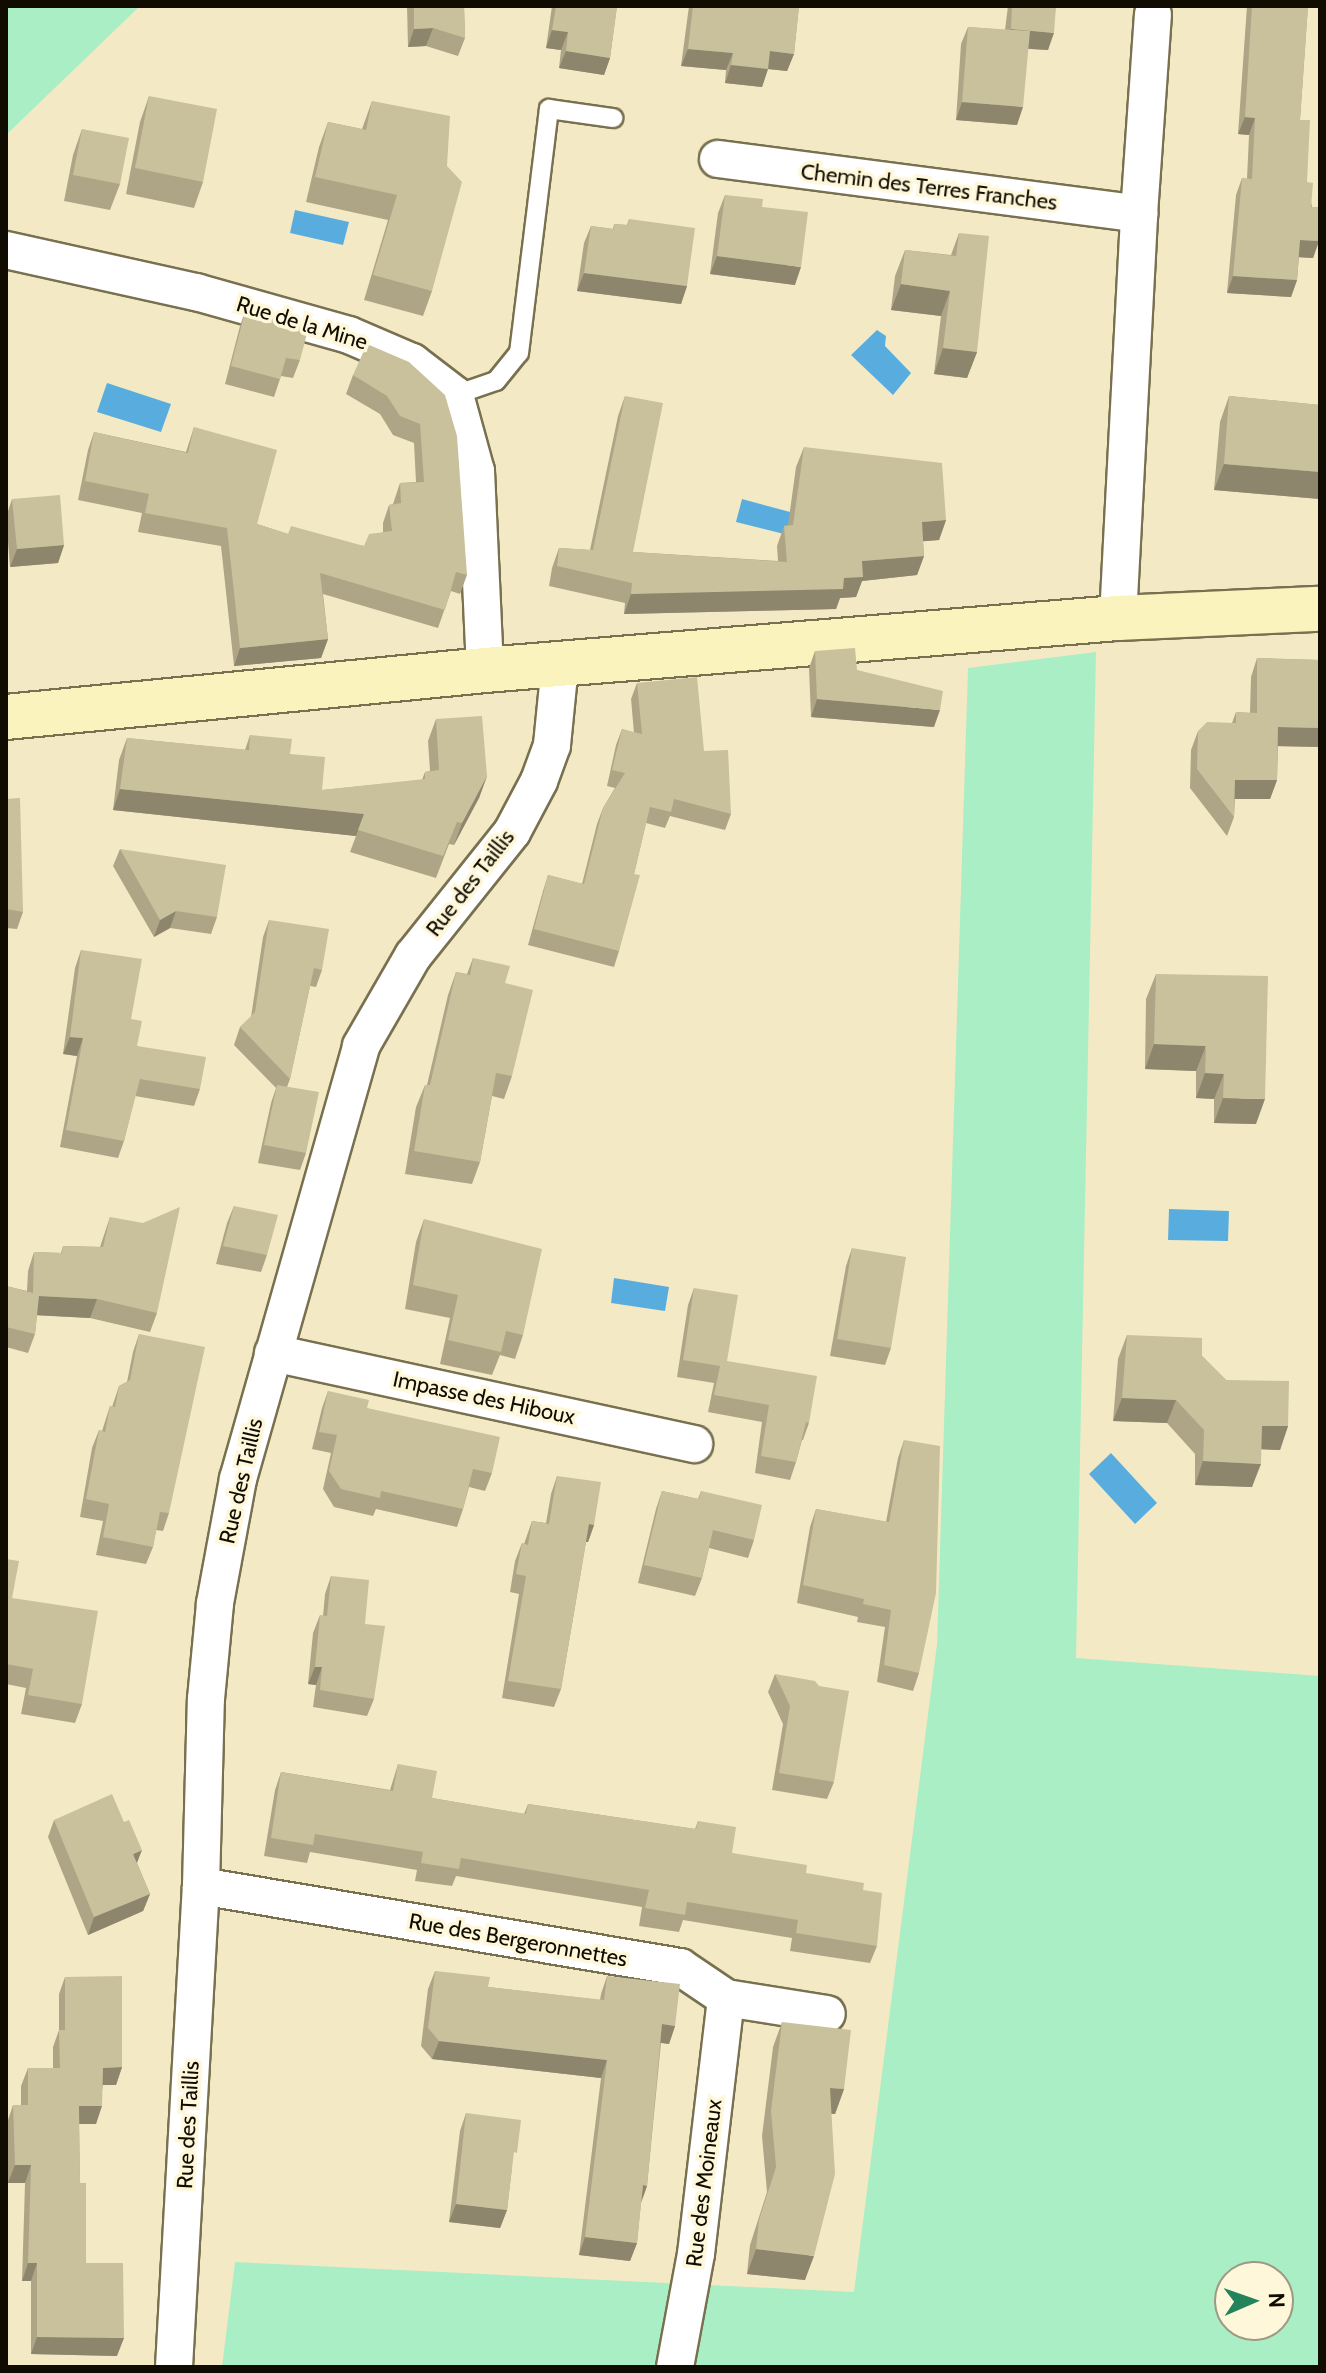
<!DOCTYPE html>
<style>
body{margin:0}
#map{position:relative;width:1326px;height:2373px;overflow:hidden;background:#f3eac5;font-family:Cabin,sans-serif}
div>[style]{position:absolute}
.green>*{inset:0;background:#aaeec5}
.water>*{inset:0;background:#59adde}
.roads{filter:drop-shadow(2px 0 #797050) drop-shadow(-2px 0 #797050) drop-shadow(0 2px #797050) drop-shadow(0 -2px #797050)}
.lane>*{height:18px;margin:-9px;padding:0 9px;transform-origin:9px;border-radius:9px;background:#fff}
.street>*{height:36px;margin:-18px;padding:0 18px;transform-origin:18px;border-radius:18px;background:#fff}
.secondary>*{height:44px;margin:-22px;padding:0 22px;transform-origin:22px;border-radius:22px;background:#faf3be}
.wall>*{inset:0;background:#ada586}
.shaded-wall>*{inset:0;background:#8d866d}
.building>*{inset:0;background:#c9c09c}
span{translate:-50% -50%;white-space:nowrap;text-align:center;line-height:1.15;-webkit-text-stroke:7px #fff7da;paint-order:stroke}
.street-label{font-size:22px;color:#100c02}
.frame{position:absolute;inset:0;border:8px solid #100c02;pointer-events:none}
.north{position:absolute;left:1214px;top:2261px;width:80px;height:80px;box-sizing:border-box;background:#fff7da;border:2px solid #9f9984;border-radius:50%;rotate:88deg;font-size:22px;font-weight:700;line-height:32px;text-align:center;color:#100c02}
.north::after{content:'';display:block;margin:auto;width:28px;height:36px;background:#23835b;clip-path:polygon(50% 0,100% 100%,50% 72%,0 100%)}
</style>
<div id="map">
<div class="green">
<i style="clip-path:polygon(6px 6px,140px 6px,6px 135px)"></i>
<i style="clip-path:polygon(evenodd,1096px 652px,1076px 1658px,1320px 1676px,1320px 2367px,222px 2367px,235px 2262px,854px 2292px,937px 1644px,968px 668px,1096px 652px,1230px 2277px,1278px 2277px,1278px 2325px,1230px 2325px,1230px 2277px)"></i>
</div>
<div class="water">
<i style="clip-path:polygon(295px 210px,349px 222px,343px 245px,290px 233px)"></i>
<i style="clip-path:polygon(877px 330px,886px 336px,885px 346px,911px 373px,893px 395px,851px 355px)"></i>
<i style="clip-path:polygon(107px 383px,171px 404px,161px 432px,97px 412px)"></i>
<i style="clip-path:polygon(742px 499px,790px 512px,796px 521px,784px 534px,736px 522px)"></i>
<i style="clip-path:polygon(1169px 1209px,1229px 1211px,1228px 1241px,1168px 1240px)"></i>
<i style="clip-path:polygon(614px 1278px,669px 1287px,665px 1311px,611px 1303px)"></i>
<i style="clip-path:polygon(1111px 1453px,1157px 1503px,1135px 1524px,1089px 1474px)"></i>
</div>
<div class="roads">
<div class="lane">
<i style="left:455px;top:395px;width:43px;rotate:-18.9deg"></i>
<i style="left:496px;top:381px;width:36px;rotate:-51deg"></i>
<i style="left:519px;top:353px;width:246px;rotate:-83deg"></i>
<i style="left:549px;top:109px;width:65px;rotate:8deg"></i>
</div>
<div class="street">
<i style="left:718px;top:159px;width:425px;rotate:7.4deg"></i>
<i style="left:6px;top:250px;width:195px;rotate:12.5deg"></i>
<i style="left:196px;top:292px;width:159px;rotate:15.7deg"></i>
<i style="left:349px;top:335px;width:69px;rotate:23.2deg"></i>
<i style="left:412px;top:362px;width:54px;rotate:37.5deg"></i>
<i style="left:455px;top:395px;width:79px;rotate:74.6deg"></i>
<i style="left:476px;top:471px;width:199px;rotate:87.4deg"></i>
<i style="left:1118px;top:618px;width:405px;rotate:-87deg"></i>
<i style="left:1139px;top:214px;width:200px;rotate:-86deg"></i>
<i style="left:273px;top:1353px;width:431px;rotate:12.2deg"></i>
<i style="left:201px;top:1886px;width:486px;rotate:9.6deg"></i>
<i style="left:680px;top:1967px;width:55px;rotate:34deg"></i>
<i style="left:726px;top:1998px;width:102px;rotate:9deg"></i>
<i style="left:174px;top:2367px;width:482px;rotate:-86.8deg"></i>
<i style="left:201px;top:1886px;width:187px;rotate:-88.5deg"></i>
<i style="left:206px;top:1699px;width:96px;rotate:-84.6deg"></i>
<i style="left:215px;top:1603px;width:126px;rotate:-79.5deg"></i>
<i style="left:238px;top:1479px;width:450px;rotate:-74.1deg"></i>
<i style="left:361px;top:1046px;width:104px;rotate:-60deg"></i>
<i style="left:413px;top:956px;width:159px;rotate:-51.4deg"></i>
<i style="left:512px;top:832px;width:58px;rotate:-62.1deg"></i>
<i style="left:539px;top:781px;width:38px;rotate:-70deg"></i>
<i style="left:552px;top:745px;width:80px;rotate:-84.3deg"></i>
<i style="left:675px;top:2367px;width:115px;rotate:-79.5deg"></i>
<i style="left:696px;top:2254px;width:258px;rotate:-83.3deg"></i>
</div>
<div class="secondary">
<i style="left:6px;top:717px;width:481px;rotate:-5.6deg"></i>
<i style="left:485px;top:670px;width:635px;rotate:-4.7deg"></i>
<i style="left:1118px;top:618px;width:202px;rotate:-2.6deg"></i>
</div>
</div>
<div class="wall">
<i style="clip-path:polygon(407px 6px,464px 6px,465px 38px,458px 56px,426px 46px,408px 47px)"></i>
<i style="clip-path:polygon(552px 6px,617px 6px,610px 58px,604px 75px,559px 68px,561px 50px,546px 48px)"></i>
<i style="clip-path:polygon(689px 6px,799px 6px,794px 54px,787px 71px,768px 69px,762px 87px,725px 83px,726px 70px,681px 66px)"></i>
<i style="clip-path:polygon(1008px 6px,1056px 6px,1048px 50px,1028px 49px,1017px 125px,956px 120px,961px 44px,968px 27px,1005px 30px)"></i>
<i style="clip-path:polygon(1247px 6px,1308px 6px,1300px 120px,1307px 182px,1319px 241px,1313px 258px,1299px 257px,1297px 280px,1291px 297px,1227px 293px,1236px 195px,1242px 178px,1247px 179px,1249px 135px,1238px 134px)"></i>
<i style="clip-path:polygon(149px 96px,203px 182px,194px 208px,126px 194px,140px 122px)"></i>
<i style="clip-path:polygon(372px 101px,432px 291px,423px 316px,364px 300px,388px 220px,306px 202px,319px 147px,328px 122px,362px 129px)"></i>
<i style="clip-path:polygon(82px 129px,120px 184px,110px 210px,64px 201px,73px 155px)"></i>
<i style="clip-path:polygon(725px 195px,762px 207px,795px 285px,710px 274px,718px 213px)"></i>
<i style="clip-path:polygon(629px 219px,687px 286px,681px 304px,577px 291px,584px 243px,591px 226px,613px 229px,614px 224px,627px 225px)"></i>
<i style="clip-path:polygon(959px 233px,977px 352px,967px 378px,934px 374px,941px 316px,891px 310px,895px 276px,905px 250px,951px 255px)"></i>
<i style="clip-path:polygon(246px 308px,300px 360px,293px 378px,281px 376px,274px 397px,225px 384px,240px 326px)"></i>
<i style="clip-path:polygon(409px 362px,467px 575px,460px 594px,451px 591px,438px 628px,323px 594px,328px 639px,321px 658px,234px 666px,221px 546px,138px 532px,142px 513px,78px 500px,88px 450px,94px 432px,186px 452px,194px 427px,257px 524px,288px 534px,364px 546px,383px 532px,383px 523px,389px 505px,393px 504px,400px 483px,416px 482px,414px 443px,393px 435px,380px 414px,346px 394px,353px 375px)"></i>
<i style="clip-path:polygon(625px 396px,633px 552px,778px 561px,777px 546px,784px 526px,788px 525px,796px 467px,804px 447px,946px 520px,939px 540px,923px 541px,924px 556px,917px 575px,862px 581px,856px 597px,840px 598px,836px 609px,624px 614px,625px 603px,549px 586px,552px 568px,559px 548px,590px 550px,618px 416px)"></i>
<i style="clip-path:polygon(1229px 396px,1320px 405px,1320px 499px,1214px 490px,1220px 422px)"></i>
<i style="clip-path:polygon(12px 499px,64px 545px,58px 563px,10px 567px,6px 517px)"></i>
<i style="clip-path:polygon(815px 651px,857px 670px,934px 727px,811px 717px,809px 668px)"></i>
<i style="clip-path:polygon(1257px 658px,1320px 660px,1320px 747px,1278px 746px,1277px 780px,1270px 799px,1235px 799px,1234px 817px,1227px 836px,1190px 788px,1191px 750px,1198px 731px,1232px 723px,1236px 712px,1250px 713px,1251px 677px)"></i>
<i style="clip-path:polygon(637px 683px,704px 751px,731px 814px,725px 830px,670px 816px,665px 828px,646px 823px,634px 874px,619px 951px,614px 967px,528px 945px,543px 891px,548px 875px,582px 884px,597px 824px,603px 808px,615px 788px,607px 786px,616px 745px,622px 729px,634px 733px,631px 699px)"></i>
<i style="clip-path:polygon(436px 719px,487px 776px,479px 798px,454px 845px,449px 844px,436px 878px,350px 852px,356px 836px,113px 810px,119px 760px,127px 738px,245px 750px,250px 735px,290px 754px,322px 790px,422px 780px,425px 772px,430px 771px,428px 741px)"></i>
<i style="clip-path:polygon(6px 799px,23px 912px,17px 929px,6px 928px)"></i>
<i style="clip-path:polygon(120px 849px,217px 917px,211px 934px,170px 928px,154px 937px,113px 866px)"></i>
<i style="clip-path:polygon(269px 920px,322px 970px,316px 987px,310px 986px,290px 1079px,287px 1087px,306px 1153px,300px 1170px,258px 1163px,271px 1103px,276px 1088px,234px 1045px,240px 1027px,251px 1017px,263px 937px)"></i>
<i style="clip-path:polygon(81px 950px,131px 1019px,137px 1046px,200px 1089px,194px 1106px,135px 1096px,124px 1141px,118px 1158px,60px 1147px,77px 1056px,63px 1054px,75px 968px)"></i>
<i style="clip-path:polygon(473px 958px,505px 983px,512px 1076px,504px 1099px,492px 1096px,480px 1162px,472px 1184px,405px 1174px,416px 1107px,425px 1085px,427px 1085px,448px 995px,456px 972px,467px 974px)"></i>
<i style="clip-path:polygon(1156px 974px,1256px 1124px,1214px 1123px,1214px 1099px,1196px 1098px,1196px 1071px,1145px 1069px,1146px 999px)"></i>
<i style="clip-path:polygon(234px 1206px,267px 1255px,261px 1272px,216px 1264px,227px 1223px)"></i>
<i style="clip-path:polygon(110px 1217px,157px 1313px,150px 1332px,90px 1318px,37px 1315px,35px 1334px,28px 1353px,6px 1347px,6px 1286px,27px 1291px,28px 1271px,34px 1252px,61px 1253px,63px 1246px,100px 1247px)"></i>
<i style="clip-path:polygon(424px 1219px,523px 1335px,515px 1359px,500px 1355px,492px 1375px,440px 1364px,450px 1318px,405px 1309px,416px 1242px)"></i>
<i style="clip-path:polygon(852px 1248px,891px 1348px,885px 1365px,830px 1356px,846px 1266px)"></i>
<i style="clip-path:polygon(694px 1288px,727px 1361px,809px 1423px,803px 1440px,802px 1440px,796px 1462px,790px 1480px,755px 1473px,762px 1422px,708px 1412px,714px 1383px,677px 1377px,688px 1305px)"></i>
<i style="clip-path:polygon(139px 1334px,169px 1513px,163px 1531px,156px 1530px,153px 1547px,146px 1564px,96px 1555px,103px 1521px,80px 1517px,92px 1448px,99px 1430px,102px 1431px,110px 1406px,112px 1407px,119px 1386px,127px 1382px,133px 1352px)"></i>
<i style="clip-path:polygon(1127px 1335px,1202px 1356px,1226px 1380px,1288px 1426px,1280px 1450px,1261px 1449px,1252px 1487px,1195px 1485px,1195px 1454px,1167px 1423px,1113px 1421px,1118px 1359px)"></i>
<i style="clip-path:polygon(328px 1391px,367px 1408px,492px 1473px,485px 1491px,469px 1487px,463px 1509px,457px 1527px,376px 1509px,373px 1516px,334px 1507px,323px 1489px,331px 1453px,312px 1449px,322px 1408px)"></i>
<i style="clip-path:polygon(904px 1440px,919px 1673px,913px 1691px,877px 1682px,885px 1627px,857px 1622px,858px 1617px,797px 1603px,810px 1527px,816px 1509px,886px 1522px,898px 1458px)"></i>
<i style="clip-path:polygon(557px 1476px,594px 1525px,588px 1542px,586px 1542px,561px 1689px,554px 1707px,502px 1698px,519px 1594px,510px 1592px,515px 1561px,522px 1543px,524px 1544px,532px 1521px,546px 1523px,551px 1494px)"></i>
<i style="clip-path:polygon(662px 1491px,698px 1499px,701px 1491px,754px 1540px,748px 1558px,709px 1548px,702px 1578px,695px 1596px,638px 1583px,656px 1509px)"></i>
<i style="clip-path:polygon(6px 1559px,12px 1598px,82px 1704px,75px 1723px,21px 1714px,26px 1688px,6px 1684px)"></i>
<i style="clip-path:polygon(331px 1576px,365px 1624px,374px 1699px,367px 1716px,313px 1707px,316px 1685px,308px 1684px,313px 1633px,320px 1615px,323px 1616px,325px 1594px)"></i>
<i style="clip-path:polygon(775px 1674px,834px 1782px,827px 1799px,772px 1790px,783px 1724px,768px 1692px)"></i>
<i style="clip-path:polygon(398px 1764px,432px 1798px,524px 1814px,528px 1804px,695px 1829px,698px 1821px,732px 1853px,863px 1890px,877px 1946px,870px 1963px,790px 1951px,792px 1938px,683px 1920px,679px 1932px,639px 1926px,642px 1907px,456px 1876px,452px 1886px,415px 1881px,417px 1870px,310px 1852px,307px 1863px,264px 1856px,275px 1790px,281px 1772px,390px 1790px)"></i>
<i style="clip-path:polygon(54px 1820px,137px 1863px,150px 1894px,143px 1911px,88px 1935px,48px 1837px)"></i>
<i style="clip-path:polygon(435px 1971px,488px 1987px,600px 2000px,601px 1994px,607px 1976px,675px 2026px,669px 2044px,661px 2043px,647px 2186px,641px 2202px,637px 2243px,630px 2261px,579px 2255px,601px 2078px,432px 2059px,421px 2046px,428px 1989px)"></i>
<i style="clip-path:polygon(65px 1977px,122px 2067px,116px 2085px,103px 2085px,96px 2124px,79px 2124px,80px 2183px,86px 2263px,117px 2356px,31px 2354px,31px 2281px,22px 2281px,25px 2183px,8px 2183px,7px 2123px,13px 2105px,21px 2105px,21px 2086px,28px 2068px,53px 2068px,53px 2047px,59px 2030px,59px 1994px)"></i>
<i style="clip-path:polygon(782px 2022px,844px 2089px,835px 2114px,831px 2114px,805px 2280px,747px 2274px,750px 2245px,767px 2192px,762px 2136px,773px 2047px)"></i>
<i style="clip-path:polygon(466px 2113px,512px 2167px,507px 2210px,500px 2228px,449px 2222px,460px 2131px)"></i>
</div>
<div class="shaded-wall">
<i style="clip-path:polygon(433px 28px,426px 46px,408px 47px,414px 29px)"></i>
<i style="clip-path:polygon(1011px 29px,1054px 33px,1048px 50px,1004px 47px)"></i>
<i style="clip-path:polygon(552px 30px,568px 32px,561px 50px,546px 48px)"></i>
<i style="clip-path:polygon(688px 49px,733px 53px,726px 70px,681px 66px)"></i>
<i style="clip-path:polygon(566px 51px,610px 58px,604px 75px,559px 68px)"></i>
<i style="clip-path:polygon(770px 51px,794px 54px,787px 71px,768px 69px,762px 87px,725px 83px,731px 65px)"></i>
<i style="clip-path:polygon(962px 102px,1023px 107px,1017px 125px,956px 120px)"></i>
<i style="clip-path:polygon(1245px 117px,1255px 118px,1249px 135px,1238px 134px)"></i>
<i style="clip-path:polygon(1300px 240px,1319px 241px,1313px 258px,1294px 257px)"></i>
<i style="clip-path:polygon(717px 256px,801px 267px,795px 285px,710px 274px)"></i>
<i style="clip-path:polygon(584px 273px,687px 286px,681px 304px,577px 291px)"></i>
<i style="clip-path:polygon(1233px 276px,1297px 280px,1291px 297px,1227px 293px)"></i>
<i style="clip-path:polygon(901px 284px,950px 291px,941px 316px,891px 310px)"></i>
<i style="clip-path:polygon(943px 348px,977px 352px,967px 378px,934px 374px)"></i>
<i style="clip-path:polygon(1224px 464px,1320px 472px,1320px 499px,1214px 490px)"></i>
<i style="clip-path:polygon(946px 520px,939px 540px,915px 542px,922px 522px)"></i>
<i style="clip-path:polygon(64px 545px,58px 563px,10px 567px,17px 549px)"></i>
<i style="clip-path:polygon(924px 556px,917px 575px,862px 581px,856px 597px,840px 598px,836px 609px,624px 614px,631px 594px,844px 578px,862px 561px)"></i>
<i style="clip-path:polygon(328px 639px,321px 658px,234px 666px,240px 648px)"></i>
<i style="clip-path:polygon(817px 699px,940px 710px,934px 727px,811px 717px)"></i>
<i style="clip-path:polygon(1278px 727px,1320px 728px,1320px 747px,1271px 746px)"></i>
<i style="clip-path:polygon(487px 776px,479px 798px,454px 845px,462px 823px)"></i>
<i style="clip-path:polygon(1235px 780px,1277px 780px,1270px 799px,1228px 799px)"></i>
<i style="clip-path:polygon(120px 789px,364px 814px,356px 836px,113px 810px)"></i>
<i style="clip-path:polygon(176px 911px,170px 928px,154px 937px,160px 920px)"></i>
<i style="clip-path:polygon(70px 1037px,83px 1038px,77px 1056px,63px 1054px)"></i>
<i style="clip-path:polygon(1154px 1044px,1206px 1046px,1196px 1071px,1145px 1069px)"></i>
<i style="clip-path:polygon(1205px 1073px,1224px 1074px,1214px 1099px,1196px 1098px)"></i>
<i style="clip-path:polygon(1223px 1098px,1265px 1099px,1256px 1124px,1214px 1123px)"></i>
<i style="clip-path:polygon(39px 1296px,97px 1299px,90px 1318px,32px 1315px)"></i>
<i style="clip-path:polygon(1122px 1398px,1176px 1400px,1167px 1423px,1113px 1421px)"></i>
<i style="clip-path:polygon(1262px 1426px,1288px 1426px,1280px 1450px,1253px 1449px)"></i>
<i style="clip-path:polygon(1203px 1461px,1261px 1464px,1252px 1487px,1195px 1485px)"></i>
<i style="clip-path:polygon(589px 1524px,594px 1525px,588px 1542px,582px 1542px)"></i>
<i style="clip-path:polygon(315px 1667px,322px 1667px,316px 1685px,308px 1684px)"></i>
<i style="clip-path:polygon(142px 1850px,135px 1868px,133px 1854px)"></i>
<i style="clip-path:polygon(150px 1894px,143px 1911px,88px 1935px,94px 1917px)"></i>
<i style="clip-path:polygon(662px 2024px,675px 2026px,669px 2044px,656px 2042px)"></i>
<i style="clip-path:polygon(439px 2041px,607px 2060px,601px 2078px,432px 2059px)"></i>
<i style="clip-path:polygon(122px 2067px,116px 2085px,97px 2085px,103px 2068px)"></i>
<i style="clip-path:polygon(830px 2088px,844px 2089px,835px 2114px,821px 2113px)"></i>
<i style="clip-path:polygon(79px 2106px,102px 2106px,96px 2124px,73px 2124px)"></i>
<i style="clip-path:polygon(15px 2165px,31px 2165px,25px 2183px,8px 2183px)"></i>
<i style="clip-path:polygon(643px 2185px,647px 2186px,641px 2203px)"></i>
<i style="clip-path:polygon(456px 2204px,507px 2210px,500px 2228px,449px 2222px)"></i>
<i style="clip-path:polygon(585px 2237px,637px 2243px,630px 2261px,579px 2255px)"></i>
<i style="clip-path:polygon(756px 2249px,814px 2256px,805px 2280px,747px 2274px)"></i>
<i style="clip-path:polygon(28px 2263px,37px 2263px,31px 2281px,22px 2281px)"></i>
<i style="clip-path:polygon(37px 2337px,124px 2338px,117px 2356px,31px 2354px)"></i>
</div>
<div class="building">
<i style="clip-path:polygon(414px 6px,464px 6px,465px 38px,433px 28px,414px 29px)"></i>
<i style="clip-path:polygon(556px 6px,617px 6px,610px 58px,566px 51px,568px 32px,552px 30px)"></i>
<i style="clip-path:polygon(693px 6px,799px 6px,794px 54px,770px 51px,768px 69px,731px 65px,733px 53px,688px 49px)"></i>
<i style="clip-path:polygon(1012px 6px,1056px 6px,1054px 33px,1011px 29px)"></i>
<i style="clip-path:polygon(1252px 6px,1308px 6px,1300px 120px,1310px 120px,1307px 182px,1313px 183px,1311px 207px,1320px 207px,1320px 232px,1319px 241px,1300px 240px,1297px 280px,1233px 276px,1242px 178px,1252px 179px,1255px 118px,1245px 117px)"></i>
<i style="clip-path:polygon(968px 27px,1030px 31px,1023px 107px,962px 102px)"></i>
<i style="clip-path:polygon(149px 96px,217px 109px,203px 182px,135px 168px)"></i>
<i style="clip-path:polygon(372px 101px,450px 116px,447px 166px,462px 182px,432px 291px,373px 275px,397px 195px,315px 177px,328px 122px,366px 130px)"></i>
<i style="clip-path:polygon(82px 129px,129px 138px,120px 184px,73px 175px)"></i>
<i style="clip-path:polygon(725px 195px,763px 199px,762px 207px,808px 212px,801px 267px,717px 256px)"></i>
<i style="clip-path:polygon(629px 219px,695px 228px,687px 286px,584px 273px,591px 226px,614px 229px,614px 224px,628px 225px)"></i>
<i style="clip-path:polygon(959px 233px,989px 236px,977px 352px,943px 348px,950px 291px,901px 284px,905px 250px,956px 256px)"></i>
<i style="clip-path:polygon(246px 308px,309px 326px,300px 360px,286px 358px,280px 379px,231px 366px)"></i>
<i style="clip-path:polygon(367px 344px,409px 362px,445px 395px,457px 436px,467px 575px,456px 572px,445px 610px,320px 573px,328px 639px,240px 648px,227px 528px,145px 513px,149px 494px,85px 481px,94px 432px,188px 453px,194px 427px,277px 450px,257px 524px,288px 534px,291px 526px,364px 546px,369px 534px,392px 531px,389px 505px,401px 503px,400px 483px,424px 482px,420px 424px,400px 416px,387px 396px,353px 375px)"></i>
<i style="clip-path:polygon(625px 396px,663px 403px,633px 552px,787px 562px,784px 526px,793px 525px,804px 447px,942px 463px,946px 520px,922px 522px,924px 556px,862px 561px,863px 577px,844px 578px,843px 589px,631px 594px,632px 583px,557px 566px,559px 548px,593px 550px)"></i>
<i style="clip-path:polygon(1229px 396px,1320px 405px,1320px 472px,1224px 464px)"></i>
<i style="clip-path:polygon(60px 495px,64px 545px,17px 549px,12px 499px)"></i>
<i style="clip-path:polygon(855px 648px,857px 670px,943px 691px,940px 710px,817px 699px,815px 651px)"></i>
<i style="clip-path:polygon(1257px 658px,1320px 660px,1320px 728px,1278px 727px,1277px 780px,1235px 780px,1234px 817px,1197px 769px,1198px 731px,1207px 722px,1236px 723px,1236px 712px,1257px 713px)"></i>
<i style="clip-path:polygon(697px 677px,704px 751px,728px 750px,731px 814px,674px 799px,671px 812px,650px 807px,634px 874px,640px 875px,619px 951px,534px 929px,548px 875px,584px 884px,603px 808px,625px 773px,612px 770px,622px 729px,642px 734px,637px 683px)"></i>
<i style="clip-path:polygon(482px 716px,487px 776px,462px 823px,457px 822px,443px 856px,358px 830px,364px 814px,120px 789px,127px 738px,249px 750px,250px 735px,292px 739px,290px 754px,325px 757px,322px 790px,425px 779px,425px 772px,439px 770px,436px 719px)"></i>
<i style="clip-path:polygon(20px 798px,23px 912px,6px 909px,6px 799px)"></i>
<i style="clip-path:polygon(120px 849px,226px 865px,217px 917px,176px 911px,160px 920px)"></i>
<i style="clip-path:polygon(269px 920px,329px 929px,322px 970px,314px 968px,290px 1079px,240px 1027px,255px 1012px)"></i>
<i style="clip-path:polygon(81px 950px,142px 959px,131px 1019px,142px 1021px,137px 1046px,206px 1057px,200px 1089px,140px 1079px,124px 1141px,66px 1130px,83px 1038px,70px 1037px)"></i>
<i style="clip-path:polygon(473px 958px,510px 966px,505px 983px,533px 990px,512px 1076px,496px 1073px,480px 1162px,414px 1151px,425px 1085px,430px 1085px,456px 972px,470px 975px)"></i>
<i style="clip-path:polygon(1156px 974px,1268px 976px,1265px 1099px,1223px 1098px,1224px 1074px,1205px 1073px,1206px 1046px,1154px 1044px)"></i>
<i style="clip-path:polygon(277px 1085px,319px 1092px,306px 1153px,264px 1145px)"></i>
<i style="clip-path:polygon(234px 1206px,278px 1215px,267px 1255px,223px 1246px)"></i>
<i style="clip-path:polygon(180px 1207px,157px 1313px,97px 1299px,39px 1296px,35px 1334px,6px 1327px,6px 1286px,33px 1293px,34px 1252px,62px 1253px,63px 1246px,103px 1247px,110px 1217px,143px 1223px)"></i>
<i style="clip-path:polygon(424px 1219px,542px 1249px,523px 1335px,506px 1331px,501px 1352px,448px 1340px,458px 1295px,413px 1285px)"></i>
<i style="clip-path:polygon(852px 1248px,906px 1257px,891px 1348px,837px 1339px)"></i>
<i style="clip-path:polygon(694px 1288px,738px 1295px,727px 1361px,817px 1376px,809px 1423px,806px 1422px,796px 1462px,761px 1456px,769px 1405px,714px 1395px,720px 1366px,683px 1360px)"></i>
<i style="clip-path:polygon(139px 1334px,205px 1347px,169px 1513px,160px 1512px,153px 1547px,103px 1537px,109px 1504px,86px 1499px,99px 1430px,105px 1432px,110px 1406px,115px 1407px,119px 1386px,130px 1380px)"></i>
<i style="clip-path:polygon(1127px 1335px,1202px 1338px,1202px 1356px,1226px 1380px,1289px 1381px,1288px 1426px,1262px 1426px,1261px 1464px,1203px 1461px,1204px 1430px,1176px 1400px,1122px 1398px)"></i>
<i style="clip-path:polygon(328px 1391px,369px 1400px,367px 1408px,500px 1437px,492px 1473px,473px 1469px,463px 1509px,381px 1491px,380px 1498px,341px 1489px,329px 1471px,337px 1435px,319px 1432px)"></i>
<i style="clip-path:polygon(904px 1440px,940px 1446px,936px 1593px,919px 1673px,884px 1665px,891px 1610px,863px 1604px,864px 1599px,803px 1585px,816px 1509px,889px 1522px)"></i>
<i style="clip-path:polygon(557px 1476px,601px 1482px,594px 1525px,589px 1524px,561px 1689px,508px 1681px,526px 1576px,516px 1574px,522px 1543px,528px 1545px,532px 1521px,549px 1524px)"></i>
<i style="clip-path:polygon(662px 1491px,699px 1499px,701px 1491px,762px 1505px,754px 1540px,713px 1530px,702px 1578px,644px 1565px)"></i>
<i style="clip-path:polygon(6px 1559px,19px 1561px,12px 1598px,98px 1611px,82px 1704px,28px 1695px,33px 1669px,6px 1664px)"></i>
<i style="clip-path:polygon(331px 1576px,369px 1580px,365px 1624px,385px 1626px,374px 1699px,320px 1690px,322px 1667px,315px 1667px,320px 1615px,327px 1616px)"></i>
<i style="clip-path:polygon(775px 1674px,815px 1681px,819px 1686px,849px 1691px,834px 1782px,779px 1773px,790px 1706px)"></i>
<i style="clip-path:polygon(398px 1764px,437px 1771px,432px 1798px,526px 1814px,528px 1804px,696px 1829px,698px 1821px,736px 1827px,732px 1853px,807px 1865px,806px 1873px,864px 1883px,863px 1890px,882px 1893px,877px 1946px,796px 1933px,798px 1920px,687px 1902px,685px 1915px,645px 1908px,649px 1890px,461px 1858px,459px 1869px,421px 1863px,423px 1852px,315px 1834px,313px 1845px,271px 1838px,281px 1772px,393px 1791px)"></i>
<i style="clip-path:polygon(112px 1794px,124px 1822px,129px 1820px,142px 1850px,133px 1854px,150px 1894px,94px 1917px,54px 1820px)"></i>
<i style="clip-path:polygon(435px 1971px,490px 1977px,488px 1987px,604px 2000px,607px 1976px,680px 1984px,675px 2026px,662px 2024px,647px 2186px,643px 2185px,637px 2243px,585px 2237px,607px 2060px,439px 2041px,428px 2028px)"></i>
<i style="clip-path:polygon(122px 1976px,122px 2067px,103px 2068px,102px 2106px,79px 2106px,80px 2183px,86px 2183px,86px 2263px,123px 2263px,124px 2338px,37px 2337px,37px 2263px,28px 2263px,31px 2165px,15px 2165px,13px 2105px,28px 2105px,28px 2068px,60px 2068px,59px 2030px,65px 2030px,65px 1977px)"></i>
<i style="clip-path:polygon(782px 2022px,851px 2030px,844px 2089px,830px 2088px,835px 2174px,814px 2256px,756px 2249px,759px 2220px,776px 2167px,771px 2111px)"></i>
<i style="clip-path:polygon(466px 2113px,521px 2120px,517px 2153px,514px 2152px,507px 2210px,456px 2204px)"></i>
</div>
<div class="street-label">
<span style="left:929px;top:187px;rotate:7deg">Chemin des Terres Franches</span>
<span style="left:302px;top:323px;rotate:17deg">Rue de la Mine</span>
<span style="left:470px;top:883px;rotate:-52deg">Rue des Taillis</span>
<span style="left:484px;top:1398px;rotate:12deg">Impasse des Hiboux</span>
<span style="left:241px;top:1481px;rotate:-77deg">Rue des Taillis</span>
<span style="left:518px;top:1940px;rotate:10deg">Rue des Bergeronnettes</span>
<span style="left:188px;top:2125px;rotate:-87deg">Rue des Taillis</span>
<span style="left:704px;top:2183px;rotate:-83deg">Rue des Moineaux</span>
</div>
<div class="frame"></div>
<div class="north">N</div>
</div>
